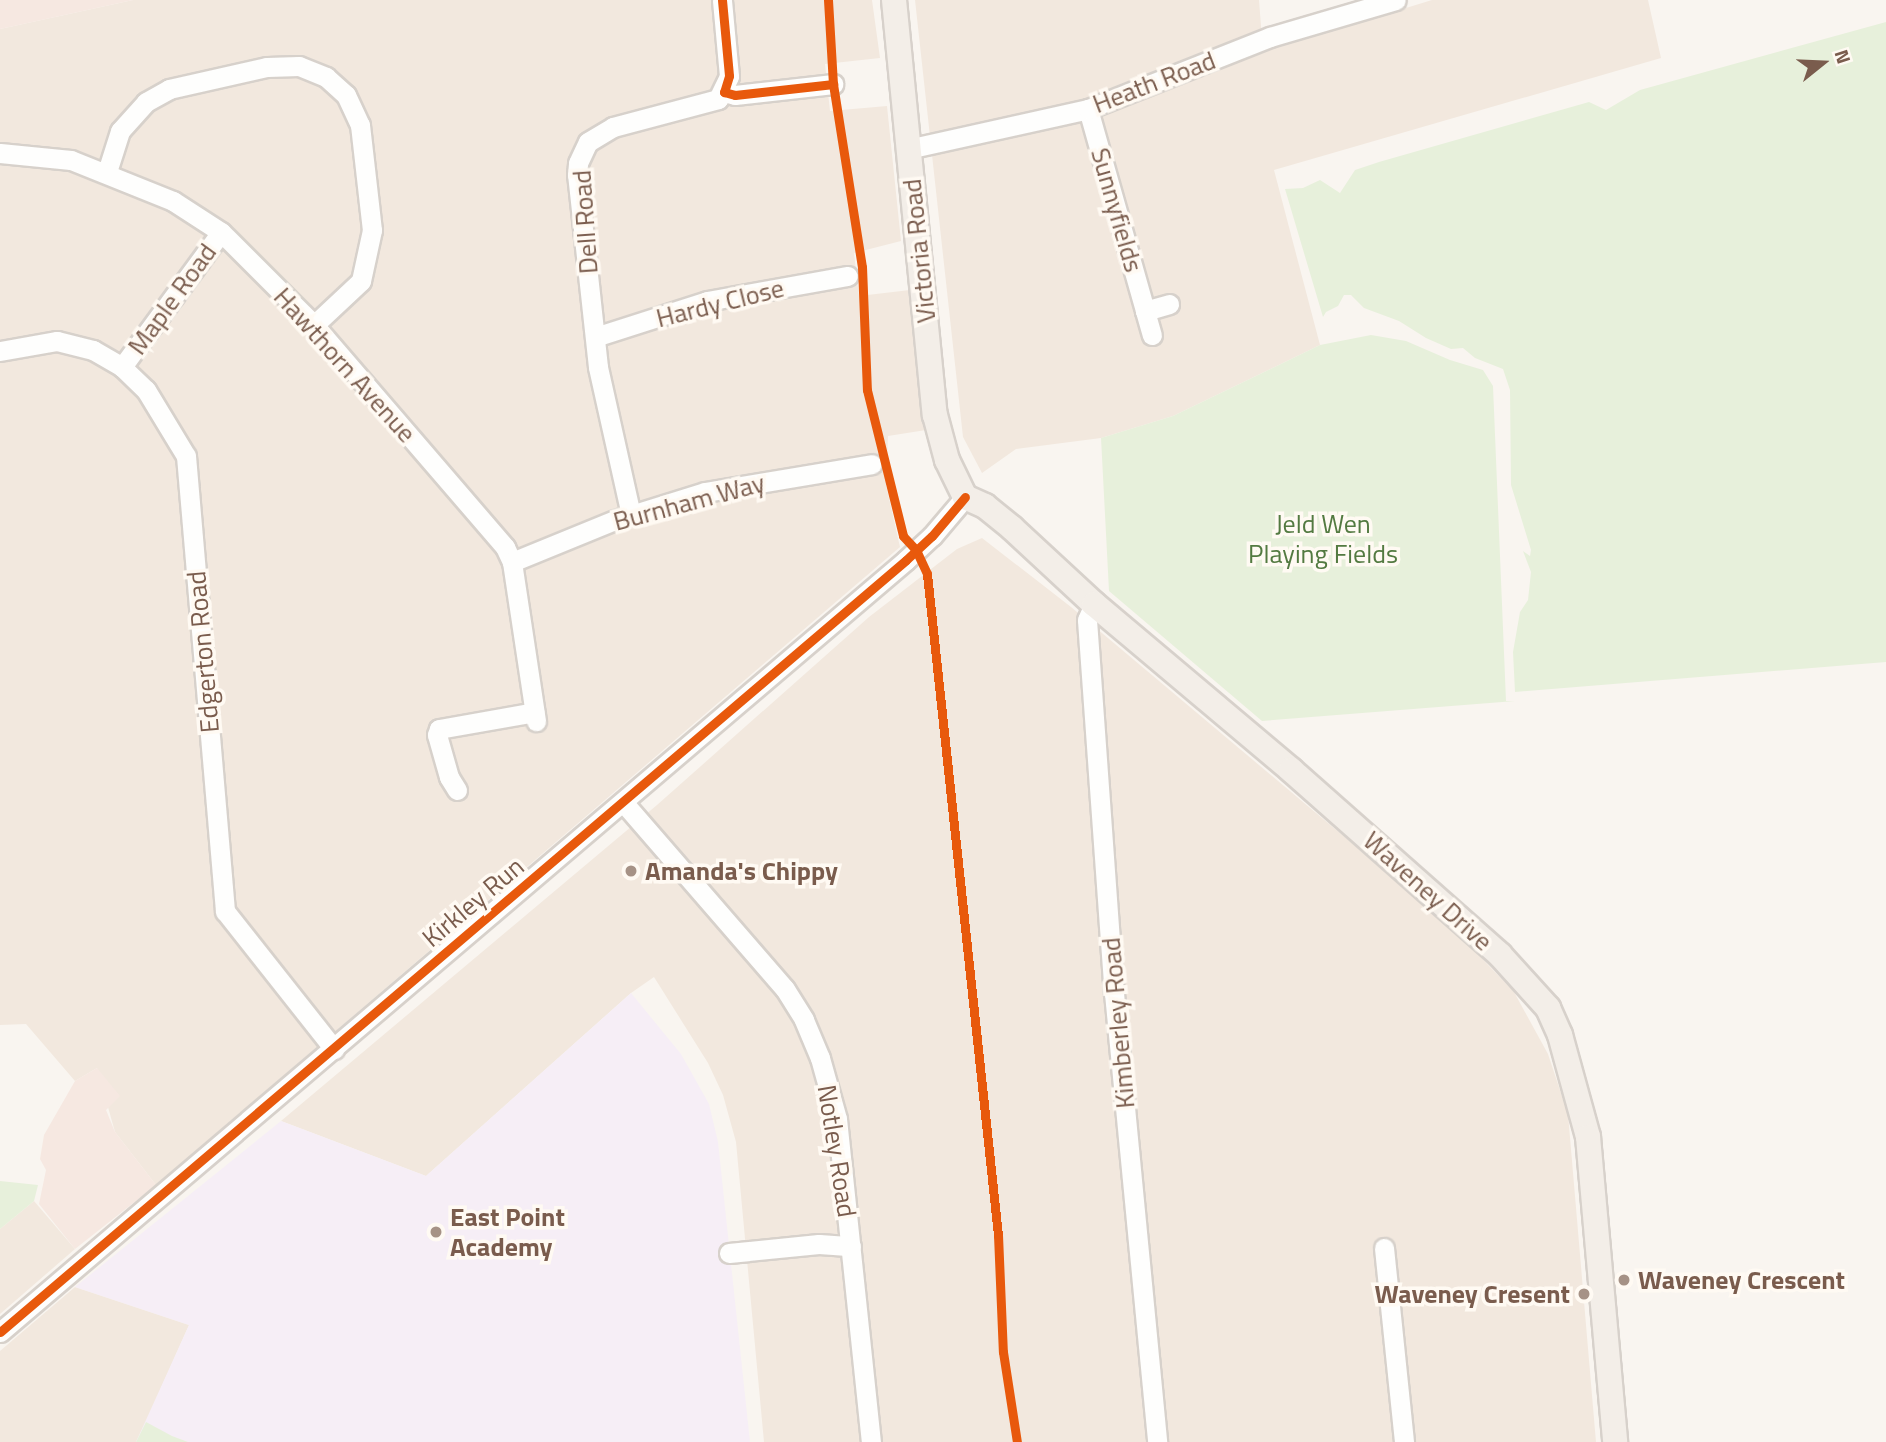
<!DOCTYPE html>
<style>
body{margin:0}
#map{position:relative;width:1886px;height:1442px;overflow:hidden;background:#f9f5f0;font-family:"Titillium Web",sans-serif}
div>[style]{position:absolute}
.residential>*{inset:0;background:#f2e8de}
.commercial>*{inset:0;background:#f6e8e1}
.education>*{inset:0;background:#f6eef6}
.green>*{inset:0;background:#e7f0db}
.roads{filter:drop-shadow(2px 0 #d7d1cb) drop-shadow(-2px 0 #d7d1cb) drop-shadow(0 2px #d7d1cb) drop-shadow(0 -2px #d7d1cb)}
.minor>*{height:19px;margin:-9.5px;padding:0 9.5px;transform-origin:9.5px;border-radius:9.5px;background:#fefefd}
.major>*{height:24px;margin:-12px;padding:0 12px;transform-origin:12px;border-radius:12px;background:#f3eee8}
.cycleway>*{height:9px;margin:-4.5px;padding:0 4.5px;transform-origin:4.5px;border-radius:4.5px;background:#e8590c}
.dots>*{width:19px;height:19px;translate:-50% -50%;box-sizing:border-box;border:4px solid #fffaf3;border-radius:50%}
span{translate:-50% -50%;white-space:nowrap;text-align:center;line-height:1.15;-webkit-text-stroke:7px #fffaf3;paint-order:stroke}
.street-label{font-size:26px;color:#7a5c4d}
.park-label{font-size:26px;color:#537a41}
.poi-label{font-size:26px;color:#7a5c4d;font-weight:700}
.left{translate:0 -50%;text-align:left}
.right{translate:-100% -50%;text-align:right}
.north{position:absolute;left:1788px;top:28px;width:70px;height:70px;-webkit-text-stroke:5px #fffaf3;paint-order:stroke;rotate:72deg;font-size:19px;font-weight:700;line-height:28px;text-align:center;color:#7a5c4d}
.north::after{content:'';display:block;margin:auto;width:24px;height:32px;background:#7a5c4d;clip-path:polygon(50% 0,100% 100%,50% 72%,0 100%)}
</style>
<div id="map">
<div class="residential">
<i style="clip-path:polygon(133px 0,872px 0,880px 58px,825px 64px,830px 111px,887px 106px,901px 241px,854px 253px,859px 296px,910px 290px,926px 430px,888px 436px,886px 485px,900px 547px,156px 1185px,115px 1132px,97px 1068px,75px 1081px,26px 1024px,0 1025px,0 29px)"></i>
<i style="clip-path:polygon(915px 0,1259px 0,1263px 52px,1432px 0,1648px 0,1661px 58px,1274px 170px,1320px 345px,1173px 416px,1101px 438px,1016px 449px,982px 473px,963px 437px)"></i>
<i style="clip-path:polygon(982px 538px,1071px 607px,1454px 929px,1514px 992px,1548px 1054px,1568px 1114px,1596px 1442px,764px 1442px,736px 1142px,723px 1095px,708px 1063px,654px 977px,631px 993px,426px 1176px,281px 1121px,657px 805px,869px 617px,957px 549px)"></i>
<i style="clip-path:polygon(34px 1201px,75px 1249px,0 1314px,0 1229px)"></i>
<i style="clip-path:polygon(75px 1287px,189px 1325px,146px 1422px,136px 1442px,0 1442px,0 1351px)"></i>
</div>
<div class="commercial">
<i style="clip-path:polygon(0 0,133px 0,0 29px)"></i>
<i style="clip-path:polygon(97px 1068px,120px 1096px,106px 1110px,115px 1132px,156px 1185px,75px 1249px,39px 1204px,46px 1170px,40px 1159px,44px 1135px,75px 1081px)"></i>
</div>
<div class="education">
<i style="clip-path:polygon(631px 993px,681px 1054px,709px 1104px,718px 1142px,750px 1442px,136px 1442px,189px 1325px,75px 1287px,281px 1121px,426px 1176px)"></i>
</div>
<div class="green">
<i style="clip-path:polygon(1886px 22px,1886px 662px,1515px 692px,1513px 652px,1520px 612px,1528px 600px,1531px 572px,1523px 551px,1530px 556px,1531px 550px,1511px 485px,1510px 390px,1503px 369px,1475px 358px,1463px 348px,1451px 349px,1426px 338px,1399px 321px,1364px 308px,1351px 295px,1344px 295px,1338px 306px,1326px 312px,1323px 317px,1285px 189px,1303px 188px,1320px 180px,1340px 193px,1355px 170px,1379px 162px,1589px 102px,1606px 110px,1640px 90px)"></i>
<i style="clip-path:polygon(1371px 335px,1406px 341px,1450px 360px,1483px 370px,1493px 386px,1506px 701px,1515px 701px,1262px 721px,1109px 591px,1101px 438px,1173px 416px,1320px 345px)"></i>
<i style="clip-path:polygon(0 1181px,38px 1185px,34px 1201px,0 1229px)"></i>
<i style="clip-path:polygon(146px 1422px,172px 1436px,188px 1442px,136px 1442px)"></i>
</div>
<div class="roads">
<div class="minor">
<i style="left:724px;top:92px;width:11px;rotate:15deg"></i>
<i style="left:735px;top:95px;width:99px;rotate:-6.4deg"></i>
<i style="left:1088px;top:109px;width:210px;rotate:74.2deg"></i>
<i style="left:1145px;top:311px;width:25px;rotate:-16deg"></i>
<i style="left:908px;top:149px;width:184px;rotate:-12.5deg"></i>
<i style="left:1088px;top:109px;width:196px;rotate:-21.6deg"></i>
<i style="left:1270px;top:37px;width:131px;rotate:-16.4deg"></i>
<i style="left:0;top:153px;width:71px;rotate:5.6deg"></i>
<i style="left:71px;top:160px;width:110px;rotate:21.9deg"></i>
<i style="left:173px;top:201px;width:57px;rotate:32.9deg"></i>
<i style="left:221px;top:232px;width:132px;rotate:45deg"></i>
<i style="left:314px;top:325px;width:293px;rotate:49.3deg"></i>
<i style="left:505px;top:547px;width:17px;rotate:65deg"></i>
<i style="left:512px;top:562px;width:161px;rotate:81.4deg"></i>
<i style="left:107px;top:172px;width:43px;rotate:-72.4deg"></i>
<i style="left:120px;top:131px;width:39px;rotate:-48deg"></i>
<i style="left:146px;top:102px;width:26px;rotate:-29deg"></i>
<i style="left:169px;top:89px;width:100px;rotate:-12.7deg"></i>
<i style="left:267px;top:67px;width:32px;rotate:-2deg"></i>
<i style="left:299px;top:66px;width:29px;rotate:22deg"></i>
<i style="left:326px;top:77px;width:27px;rotate:42deg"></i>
<i style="left:346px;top:95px;width:33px;rotate:65deg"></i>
<i style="left:360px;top:125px;width:106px;rotate:83.5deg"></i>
<i style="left:372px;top:230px;width:52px;rotate:102.2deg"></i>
<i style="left:361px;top:281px;width:64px;rotate:136.9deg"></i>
<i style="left:1145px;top:311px;width:25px;rotate:74deg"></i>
<i style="left:595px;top:337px;width:118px;rotate:-17.8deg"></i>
<i style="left:707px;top:301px;width:143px;rotate:-10.1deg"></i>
<i style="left:0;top:351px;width:58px;rotate:-10deg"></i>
<i style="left:57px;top:341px;width:37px;rotate:14deg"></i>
<i style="left:93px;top:350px;width:34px;rotate:30deg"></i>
<i style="left:122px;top:367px;width:33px;rotate:44deg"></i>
<i style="left:146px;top:390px;width:77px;rotate:58.8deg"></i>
<i style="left:186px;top:456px;width:457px;rotate:85.1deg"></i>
<i style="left:225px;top:911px;width:176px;rotate:51.7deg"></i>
<i style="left:122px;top:367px;width:167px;rotate:-53.7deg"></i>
<i style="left:631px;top:515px;width:152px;rotate:-102.6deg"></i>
<i style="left:598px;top:367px;width:193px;rotate:-96.2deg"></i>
<i style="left:577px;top:175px;width:12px;rotate:-85deg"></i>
<i style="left:578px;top:163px;width:23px;rotate:-65deg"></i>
<i style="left:588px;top:142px;width:29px;rotate:-31deg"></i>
<i style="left:613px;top:127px;width:109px;rotate:-14.9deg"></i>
<i style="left:718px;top:99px;width:25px;rotate:-64deg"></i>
<i style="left:729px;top:76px;width:76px;rotate:-95.3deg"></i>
<i style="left:512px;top:562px;width:111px;rotate:-22.2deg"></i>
<i style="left:615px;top:520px;width:94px;rotate:-17.3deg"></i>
<i style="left:705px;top:492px;width:169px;rotate:-9.5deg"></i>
<i style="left:1094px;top:604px;width:17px;rotate:114deg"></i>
<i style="left:1087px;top:620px;width:374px;rotate:85.9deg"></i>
<i style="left:1114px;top:993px;width:451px;rotate:84.5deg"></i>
<i style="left:457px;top:790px;width:15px;rotate:-122deg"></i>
<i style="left:449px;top:777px;width:44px;rotate:-105.9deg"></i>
<i style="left:437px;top:735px;width:6px;rotate:-72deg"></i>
<i style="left:439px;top:729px;width:97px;rotate:-10deg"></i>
<i style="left:623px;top:802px;width:247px;rotate:49.1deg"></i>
<i style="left:785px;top:989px;width:36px;rotate:58deg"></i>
<i style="left:804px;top:1020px;width:41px;rotate:67.2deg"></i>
<i style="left:820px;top:1058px;width:63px;rotate:74.4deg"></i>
<i style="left:837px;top:1119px;width:325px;rotate:84deg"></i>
<i style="left:1384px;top:1248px;width:195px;rotate:84.1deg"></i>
<i style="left:729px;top:1253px;width:90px;rotate:-5.7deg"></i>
<i style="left:819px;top:1244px;width:32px;rotate:4deg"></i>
<i style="left:0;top:1332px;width:1190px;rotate:-40.43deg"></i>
<i style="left:906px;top:560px;width:35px;rotate:-43deg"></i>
<i style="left:932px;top:536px;width:51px;rotate:-49.8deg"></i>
</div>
<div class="major">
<i style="left:894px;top:0;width:417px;rotate:84.4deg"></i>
<i style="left:935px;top:415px;width:47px;rotate:75.1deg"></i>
<i style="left:947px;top:460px;width:41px;rotate:64.1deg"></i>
<i style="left:965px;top:497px;width:22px;rotate:24deg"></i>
<i style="left:985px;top:506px;width:35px;rotate:39deg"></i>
<i style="left:1012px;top:528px;width:112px;rotate:42.8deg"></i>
<i style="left:1094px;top:604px;width:258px;rotate:40.1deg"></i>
<i style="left:1291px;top:770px;width:279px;rotate:41.5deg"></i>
<i style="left:1500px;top:955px;width:72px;rotate:47.8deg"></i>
<i style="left:1548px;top:1008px;width:30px;rotate:66deg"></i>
<i style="left:1560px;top:1035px;width:106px;rotate:74.6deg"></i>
<i style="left:1588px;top:1137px;width:306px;rotate:84.9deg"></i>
</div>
</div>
<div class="cycleway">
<i style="left:722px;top:0;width:76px;rotate:84.7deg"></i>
<i style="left:729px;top:76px;width:17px;rotate:107deg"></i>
<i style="left:724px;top:92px;width:11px;rotate:15deg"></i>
<i style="left:735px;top:95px;width:99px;rotate:-6.4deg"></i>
<i style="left:828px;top:0;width:84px;rotate:86.6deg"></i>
<i style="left:833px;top:84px;width:185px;rotate:81deg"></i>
<i style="left:862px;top:267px;width:123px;rotate:87.7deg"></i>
<i style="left:867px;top:390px;width:150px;rotate:76.1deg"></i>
<i style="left:903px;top:536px;width:19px;rotate:47deg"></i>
<i style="left:916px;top:550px;width:26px;rotate:65deg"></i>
<i style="left:927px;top:574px;width:665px;rotate:83.87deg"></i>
<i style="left:998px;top:1235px;width:117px;rotate:87.6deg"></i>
<i style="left:1003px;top:1352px;width:91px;rotate:81.2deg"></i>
<i style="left:0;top:1332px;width:1190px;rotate:-40.43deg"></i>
<i style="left:906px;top:560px;width:35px;rotate:-43deg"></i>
<i style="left:932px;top:536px;width:51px;rotate:-49.8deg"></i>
</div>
<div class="dots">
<i style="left:631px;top:871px;background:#a69286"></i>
<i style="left:436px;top:1232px;background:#a69286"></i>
<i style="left:1624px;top:1280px;background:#a69286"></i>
<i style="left:1584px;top:1294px;background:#a69286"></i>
</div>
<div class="street-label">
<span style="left:1154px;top:82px;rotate:-21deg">Heath Road</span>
<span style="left:1117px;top:210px;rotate:74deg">Sunnyfields</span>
<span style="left:585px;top:222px;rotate:-94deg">Dell Road</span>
<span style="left:919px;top:251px;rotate:-96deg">Victoria Road</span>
<span style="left:172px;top:299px;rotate:-54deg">Maple Road</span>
<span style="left:720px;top:303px;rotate:-14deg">Hardy Close</span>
<span style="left:345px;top:365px;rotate:48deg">Hawthorn Avenue</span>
<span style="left:689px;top:502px;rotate:-15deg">Burnham Way</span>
<span style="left:203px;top:652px;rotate:-95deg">Edgerton Road</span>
<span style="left:1428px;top:891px;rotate:42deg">Waveney Drive</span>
<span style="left:473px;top:902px;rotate:-40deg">Kirkley Run</span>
<span style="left:1118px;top:1023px;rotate:-95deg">Kimberley Road</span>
<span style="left:837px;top:1151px;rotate:81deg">Notley Road</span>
</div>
<div class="park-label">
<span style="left:1323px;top:539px">Jeld Wen<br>Playing Fields</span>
</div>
<div class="poi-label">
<span class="left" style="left:645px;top:871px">Amanda's Chippy</span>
<span class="left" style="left:450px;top:1232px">East Point<br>Academy</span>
<span class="left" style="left:1638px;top:1280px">Waveney Crescent</span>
<span class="right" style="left:1570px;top:1294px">Waveney Cresent</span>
</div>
<div class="north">N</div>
</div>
